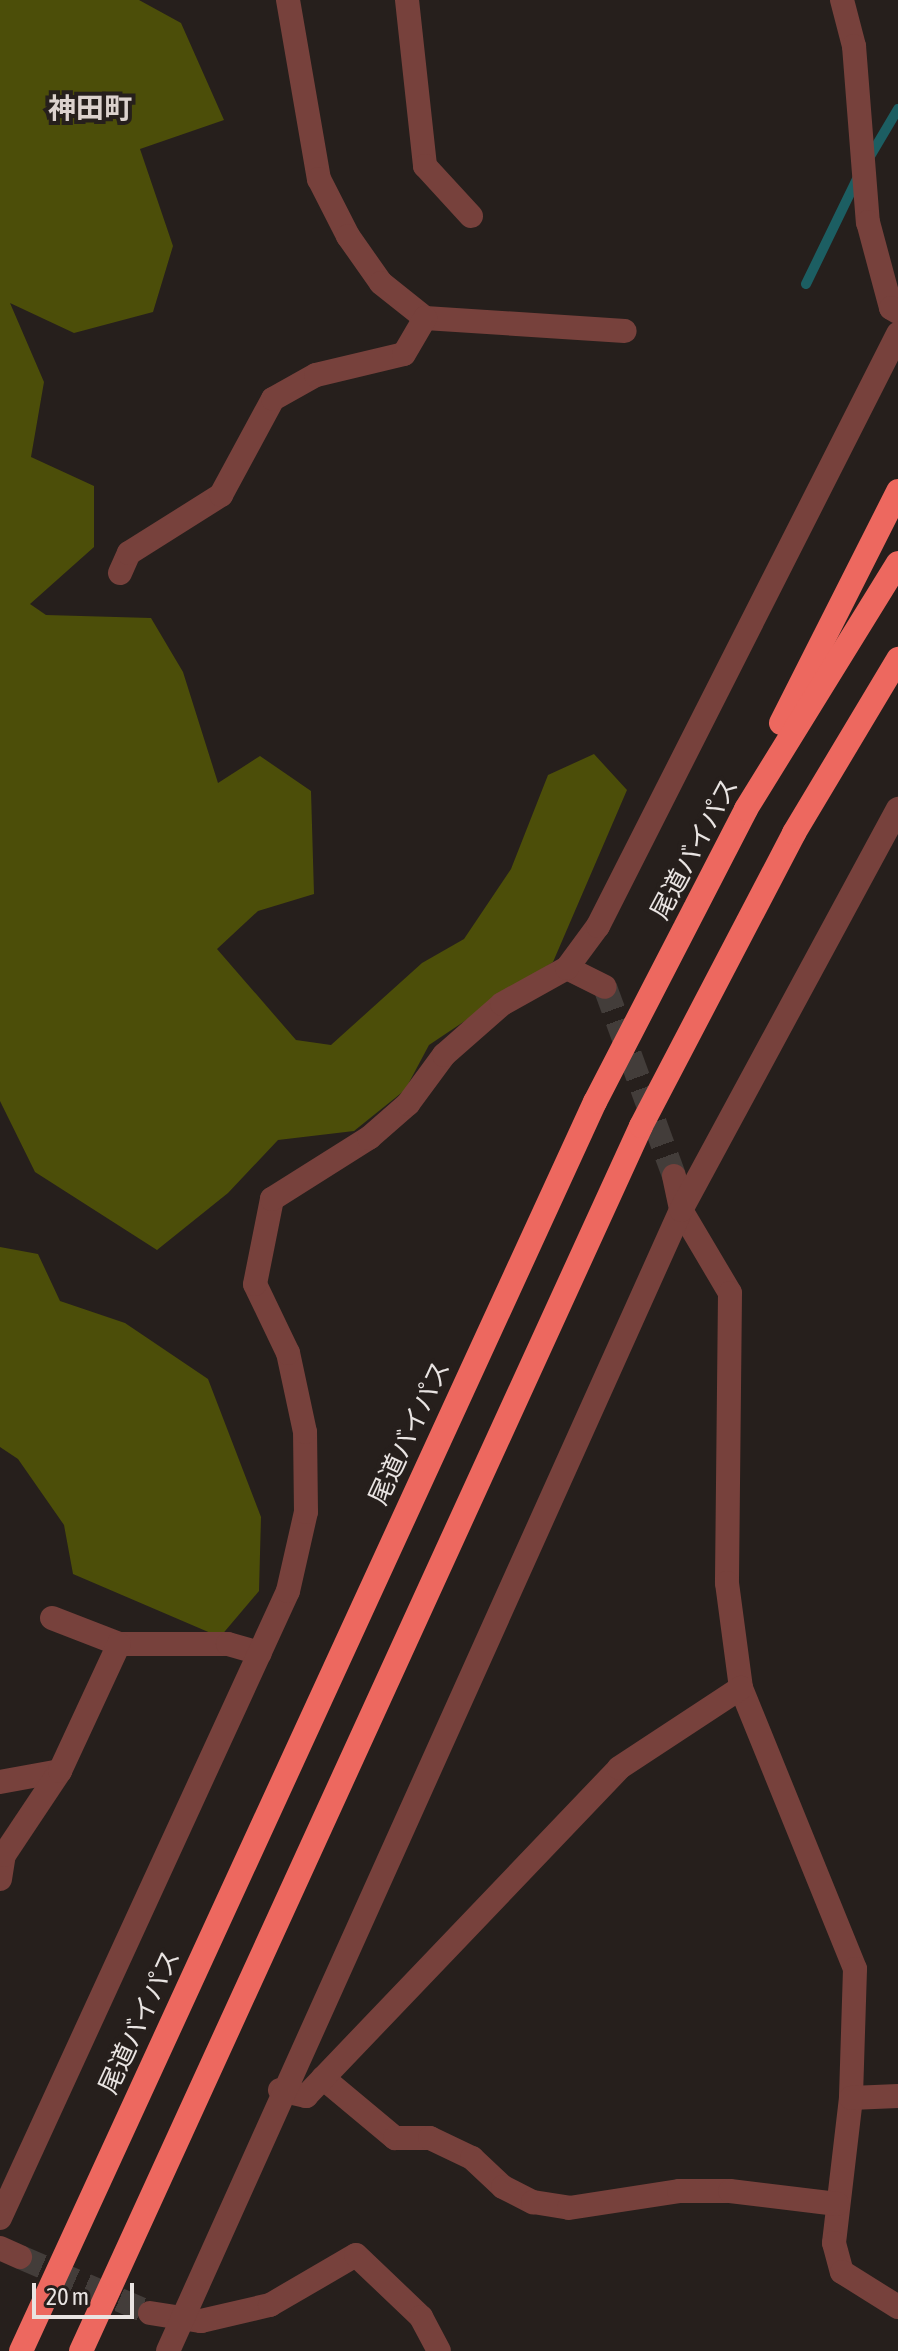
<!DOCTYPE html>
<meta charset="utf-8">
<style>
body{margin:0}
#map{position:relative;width:898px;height:2351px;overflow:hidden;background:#261f1c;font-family:"Asap Condensed","Noto Sans JP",sans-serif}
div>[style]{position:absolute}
.forest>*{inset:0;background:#4c4e09}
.stream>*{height:10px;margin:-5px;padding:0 5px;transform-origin:5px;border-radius:5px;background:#1c5e62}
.minor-tunnel>*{height:24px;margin-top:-12px;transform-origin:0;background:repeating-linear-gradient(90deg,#433d3a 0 24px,transparent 0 36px)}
.minor>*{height:24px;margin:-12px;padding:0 12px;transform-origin:12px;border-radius:12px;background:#77413c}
.motorway>*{height:24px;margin:-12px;padding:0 12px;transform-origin:12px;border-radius:12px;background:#ed685f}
span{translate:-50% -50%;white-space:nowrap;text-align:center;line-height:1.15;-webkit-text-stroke:8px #261f1c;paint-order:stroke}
.street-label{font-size:26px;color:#e9e4e2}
.neighbourhood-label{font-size:28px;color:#dcd2ce;font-weight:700}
.scale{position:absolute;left:32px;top:2283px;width:102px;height:36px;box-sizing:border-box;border:4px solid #e9e4e2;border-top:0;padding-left:10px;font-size:24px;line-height:28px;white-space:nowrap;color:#e9e4e2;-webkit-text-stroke:6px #261f1c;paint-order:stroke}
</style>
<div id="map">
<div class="forest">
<i style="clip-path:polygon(0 0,139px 0,181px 23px,224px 120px,140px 149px,173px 246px,153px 312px,74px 333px,10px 303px,44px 382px,31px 457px,94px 486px,94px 547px,30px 604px,46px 615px,151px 618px,183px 672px,218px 783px,260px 756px,311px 791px,314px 894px,258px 911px,217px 949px,296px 1040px,331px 1045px,422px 963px,464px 939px,511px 869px,548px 775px,594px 754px,627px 790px,553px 962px,429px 1045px,405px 1090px,354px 1131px,278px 1140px,228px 1193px,157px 1250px,35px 1172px,0 1101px)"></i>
<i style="clip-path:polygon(0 1247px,38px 1254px,60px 1301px,125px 1323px,208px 1379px,261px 1517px,259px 1591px,220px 1637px,73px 1574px,64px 1525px,18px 1459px,0 1447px)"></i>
</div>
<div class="stream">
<i style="left:869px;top:158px;width:57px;rotate:-59.4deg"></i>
<i style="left:806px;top:284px;width:121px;rotate:-64.1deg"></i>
</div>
<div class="minor-tunnel">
<i style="left:605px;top:987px;width:201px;rotate:69.9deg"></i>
<i style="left:20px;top:2257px;width:142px;rotate:23.3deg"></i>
</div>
<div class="minor">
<i style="left:288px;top:0;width:182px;rotate:80.2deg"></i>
<i style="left:319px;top:179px;width:64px;rotate:63deg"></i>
<i style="left:348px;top:236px;width:57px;rotate:54.9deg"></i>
<i style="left:381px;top:283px;width:56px;rotate:38.5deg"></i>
<i style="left:425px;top:318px;width:200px;rotate:3.7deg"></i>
<i style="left:407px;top:0;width:167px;rotate:83.8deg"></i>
<i style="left:425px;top:166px;width:68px;rotate:47.4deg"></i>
<i style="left:842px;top:0;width:48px;rotate:75.4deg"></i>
<i style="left:854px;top:46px;width:177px;rotate:85.5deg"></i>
<i style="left:868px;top:222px;width:89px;rotate:75deg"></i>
<i style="left:891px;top:308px;width:8px;rotate:30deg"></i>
<i style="left:120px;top:573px;width:22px;rotate:-66deg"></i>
<i style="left:129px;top:553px;width:109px;rotate:-32.2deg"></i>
<i style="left:221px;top:495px;width:109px;rotate:-61.6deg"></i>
<i style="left:273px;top:399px;width:49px;rotate:-29.2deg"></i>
<i style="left:316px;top:375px;width:90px;rotate:-13.4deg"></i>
<i style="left:404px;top:354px;width:42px;rotate:-59.7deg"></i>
<i style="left:567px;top:968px;width:42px;rotate:26.6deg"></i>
<i style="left:674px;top:1176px;width:35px;rotate:78deg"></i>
<i style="left:681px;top:1210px;width:96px;rotate:59.4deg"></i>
<i style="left:730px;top:1293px;width:290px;rotate:90.6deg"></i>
<i style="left:727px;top:1583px;width:106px;rotate:82.4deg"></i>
<i style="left:741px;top:1688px;width:303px;rotate:67.9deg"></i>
<i style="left:855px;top:1969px;width:129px;rotate:91.8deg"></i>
<i style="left:851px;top:2098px;width:146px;rotate:96.7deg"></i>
<i style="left:834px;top:2243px;width:30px;rotate:75deg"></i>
<i style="left:842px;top:2272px;width:66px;rotate:32deg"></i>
<i style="left:52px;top:1618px;width:72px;rotate:21.2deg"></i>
<i style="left:119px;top:1644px;width:109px"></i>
<i style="left:228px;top:1644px;width:33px;rotate:16deg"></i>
<i style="left:0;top:1782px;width:61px;rotate:-10.4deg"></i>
<i style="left:0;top:1879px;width:24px;rotate:-81deg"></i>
<i style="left:4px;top:1855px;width:101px;rotate:-56.3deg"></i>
<i style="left:60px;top:1771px;width:140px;rotate:-65.1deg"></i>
<i style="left:323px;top:2078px;width:94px;rotate:39.8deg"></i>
<i style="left:395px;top:2138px;width:35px"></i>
<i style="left:430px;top:2138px;width:47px;rotate:25.5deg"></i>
<i style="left:472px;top:2158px;width:42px;rotate:43.1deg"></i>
<i style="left:503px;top:2187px;width:34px;rotate:27deg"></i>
<i style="left:533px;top:2202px;width:36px;rotate:9deg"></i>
<i style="left:569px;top:2208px;width:111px;rotate:-8.8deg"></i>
<i style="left:679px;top:2191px;width:51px"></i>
<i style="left:730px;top:2191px;width:108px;rotate:6.9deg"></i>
<i style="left:280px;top:2090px;width:27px;rotate:13deg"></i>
<i style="left:306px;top:2096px;width:453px;rotate:-46.3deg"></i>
<i style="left:619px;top:1768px;width:146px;rotate:-33.3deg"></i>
<i style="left:851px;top:2098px;width:47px;rotate:-2.4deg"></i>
<i style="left:0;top:2218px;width:690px;rotate:-65.33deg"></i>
<i style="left:288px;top:1591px;width:81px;rotate:-77.2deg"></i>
<i style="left:306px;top:1512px;width:80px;rotate:-90.7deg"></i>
<i style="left:305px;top:1432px;width:81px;rotate:-102.1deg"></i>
<i style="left:288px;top:1353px;width:76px;rotate:-115.6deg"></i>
<i style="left:255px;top:1284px;width:87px;rotate:-78.7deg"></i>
<i style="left:272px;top:1199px;width:115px;rotate:-32.2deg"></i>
<i style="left:369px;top:1138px;width:52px;rotate:-41.1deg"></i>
<i style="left:408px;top:1104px;width:61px;rotate:-53.7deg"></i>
<i style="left:444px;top:1055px;width:77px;rotate:-41.3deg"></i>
<i style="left:502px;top:1004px;width:74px;rotate:-29deg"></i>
<i style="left:567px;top:968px;width:52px;rotate:-53.6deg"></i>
<i style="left:598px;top:926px;width:664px;rotate:-63.13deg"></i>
<i style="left:0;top:2248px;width:22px;rotate:24deg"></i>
<i style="left:150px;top:2313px;width:52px;rotate:8.9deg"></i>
<i style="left:201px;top:2321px;width:71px;rotate:-13.1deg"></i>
<i style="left:270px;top:2305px;width:99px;rotate:-30.2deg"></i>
<i style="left:356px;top:2255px;width:90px;rotate:43.6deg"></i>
<i style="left:421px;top:2317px;width:38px;rotate:62deg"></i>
<i style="left:168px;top:2351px;width:1251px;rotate:-65.79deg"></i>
<i style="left:681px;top:1210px;width:456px;rotate:-61.6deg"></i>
</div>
<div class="motorway">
<i style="left:781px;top:723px;width:260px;rotate:-63.2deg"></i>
<i style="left:21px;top:2351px;width:1375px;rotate:-65.32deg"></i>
<i style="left:595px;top:1102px;width:330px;rotate:-62.7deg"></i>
<i style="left:746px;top:809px;width:289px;rotate:-58.3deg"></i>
<i style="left:81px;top:2351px;width:1347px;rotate:-65.43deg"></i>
<i style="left:641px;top:1126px;width:331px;rotate:-62.4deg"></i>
<i style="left:794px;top:833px;width:203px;rotate:-59.1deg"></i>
</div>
<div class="street-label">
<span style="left:695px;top:849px;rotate:-62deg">尾道バイパス</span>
<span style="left:410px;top:1433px;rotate:-65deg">尾道バイパス</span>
<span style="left:140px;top:2022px;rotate:-65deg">尾道バイパス</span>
</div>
<div class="neighbourhood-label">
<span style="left:90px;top:108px">神田町</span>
</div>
<div class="scale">20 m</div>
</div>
